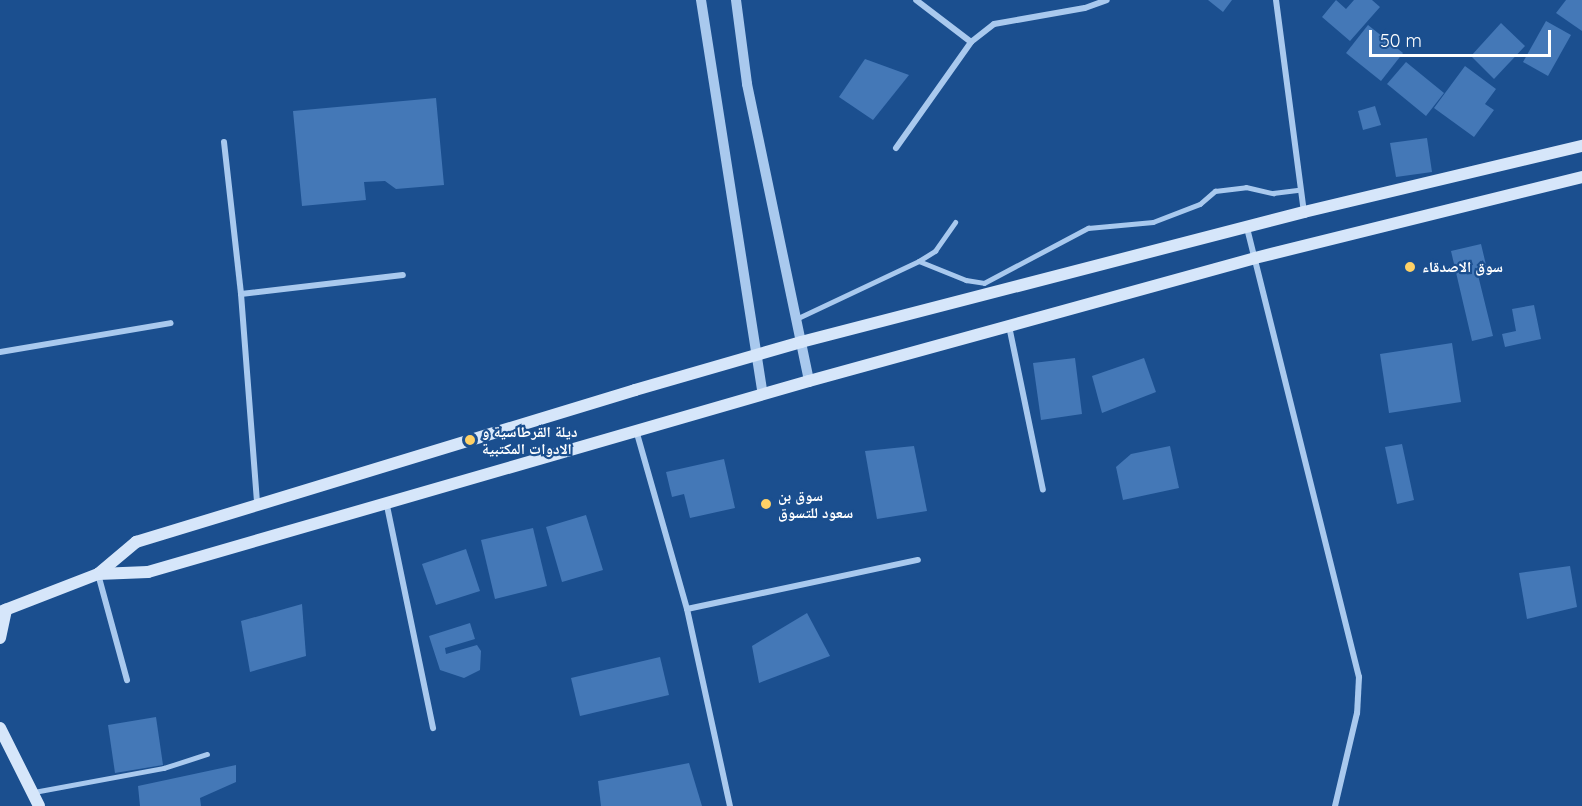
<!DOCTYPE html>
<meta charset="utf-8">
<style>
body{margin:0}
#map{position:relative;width:1582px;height:806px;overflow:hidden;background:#1b4f8f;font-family:Quicksand,"Noto Naskh Arabic",sans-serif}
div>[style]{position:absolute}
.building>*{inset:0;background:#4478b7}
.service>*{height:4.5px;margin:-2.25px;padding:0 2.25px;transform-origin:2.25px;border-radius:2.25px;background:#a9c9ee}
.minor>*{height:6px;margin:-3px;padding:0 3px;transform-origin:3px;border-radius:3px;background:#a9c9ee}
.tertiary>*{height:10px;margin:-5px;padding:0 5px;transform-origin:5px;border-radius:5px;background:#a9c9ee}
.secondary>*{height:12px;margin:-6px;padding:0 6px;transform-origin:6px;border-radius:6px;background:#d6e6fa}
.dots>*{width:16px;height:16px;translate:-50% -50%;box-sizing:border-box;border:3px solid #1b4f8f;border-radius:50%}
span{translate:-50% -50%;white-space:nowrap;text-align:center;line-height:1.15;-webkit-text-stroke:4.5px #1b4f8f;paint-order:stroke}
.poi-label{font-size:15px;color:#fff;font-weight:700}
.left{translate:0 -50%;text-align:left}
.scale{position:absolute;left:1369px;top:30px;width:182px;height:27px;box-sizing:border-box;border:3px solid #fff;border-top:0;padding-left:8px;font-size:18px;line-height:21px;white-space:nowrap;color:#fff;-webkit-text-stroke:4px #1b4f8f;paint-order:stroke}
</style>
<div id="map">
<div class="building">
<i style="clip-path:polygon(1208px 0,1232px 0,1223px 12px)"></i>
<i style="clip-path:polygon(1336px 0,1346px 9px,1354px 0,1372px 0,1380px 7px,1350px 41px,1322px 17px)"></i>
<i style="clip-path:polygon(1566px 0,1582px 0,1582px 31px,1556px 13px)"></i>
<i style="clip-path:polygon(1546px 21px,1571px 35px,1548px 76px,1523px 62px)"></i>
<i style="clip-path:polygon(1501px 23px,1525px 46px,1494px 79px,1471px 56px)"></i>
<i style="clip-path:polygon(1368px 25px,1403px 53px,1381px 81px,1346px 53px)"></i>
<i style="clip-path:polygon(865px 59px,909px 75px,873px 120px,839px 97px)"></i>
<i style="clip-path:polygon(1406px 62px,1444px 93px,1426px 116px,1387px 84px)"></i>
<i style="clip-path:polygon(1465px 66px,1496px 89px,1485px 104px,1494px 110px,1474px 137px,1434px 108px)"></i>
<i style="clip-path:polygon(436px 98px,444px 185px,396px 189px,385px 181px,364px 182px,366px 200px,302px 206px,293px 111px)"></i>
<i style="clip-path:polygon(1375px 106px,1381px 125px,1363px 130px,1358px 111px)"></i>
<i style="clip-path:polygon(1427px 138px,1432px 172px,1396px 177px,1390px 143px)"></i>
<i style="clip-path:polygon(1481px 244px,1487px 269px,1477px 271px,1493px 336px,1472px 341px,1451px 251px)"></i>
<i style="clip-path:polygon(1534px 305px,1541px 339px,1505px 347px,1502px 334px,1516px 331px,1512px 309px)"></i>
<i style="clip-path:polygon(1452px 343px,1461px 402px,1389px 413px,1380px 354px)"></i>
<i style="clip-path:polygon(1075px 358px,1082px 414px,1041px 420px,1033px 363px)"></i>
<i style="clip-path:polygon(1144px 358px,1156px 392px,1102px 413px,1092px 376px)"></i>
<i style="clip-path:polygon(1402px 444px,1414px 500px,1397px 504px,1385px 447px)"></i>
<i style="clip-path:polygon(914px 446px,927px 511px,877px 519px,865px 451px)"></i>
<i style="clip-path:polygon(1170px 446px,1179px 488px,1123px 500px,1116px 467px,1131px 454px)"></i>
<i style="clip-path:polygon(724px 459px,735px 508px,690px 518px,684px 494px,672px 497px,666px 472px)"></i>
<i style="clip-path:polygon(586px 515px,603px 570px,562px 582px,546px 527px)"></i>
<i style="clip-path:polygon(533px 528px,547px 586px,495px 599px,481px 540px)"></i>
<i style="clip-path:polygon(466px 549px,480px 591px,436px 605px,422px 564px)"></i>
<i style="clip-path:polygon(1570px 566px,1577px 607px,1527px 619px,1519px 573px)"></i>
<i style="clip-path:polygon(302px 604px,306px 656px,250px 672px,241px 621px)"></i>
<i style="clip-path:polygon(807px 613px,830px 656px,759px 683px,752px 646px)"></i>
<i style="clip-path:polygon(470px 623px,475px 639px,445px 648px,446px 654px,477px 645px,481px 651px,480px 670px,464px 678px,440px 670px,429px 636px)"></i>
<i style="clip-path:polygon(660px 657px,669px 695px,580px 716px,571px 678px)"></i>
<i style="clip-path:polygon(156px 717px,163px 765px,115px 773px,108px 725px)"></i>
<i style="clip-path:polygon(689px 763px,702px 806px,601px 806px,598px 781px)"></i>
<i style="clip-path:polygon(236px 765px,236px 782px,200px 798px,201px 806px,140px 806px,138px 786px)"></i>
</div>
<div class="service">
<i style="left:919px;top:261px;width:51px;rotate:22deg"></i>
<i style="left:966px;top:280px;width:18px;rotate:9deg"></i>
<i style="left:984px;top:283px;width:118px;rotate:-27.9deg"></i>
<i style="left:1088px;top:228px;width:65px;rotate:-5.3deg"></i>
<i style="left:1153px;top:222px;width:50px;rotate:-21deg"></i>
<i style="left:1200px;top:204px;width:20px;rotate:-41deg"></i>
<i style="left:1215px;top:191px;width:31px;rotate:-7deg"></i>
<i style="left:1246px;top:187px;width:28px;rotate:13deg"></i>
<i style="left:1273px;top:193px;width:26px;rotate:-7deg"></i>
<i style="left:796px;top:319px;width:136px;rotate:-25.2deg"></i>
<i style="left:919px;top:261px;width:19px;rotate:-32deg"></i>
<i style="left:935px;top:251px;width:35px;rotate:-55deg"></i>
<i style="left:34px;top:792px;width:132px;rotate:-10.5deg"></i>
<i style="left:164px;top:768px;width:45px;rotate:-18deg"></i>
</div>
<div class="minor">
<i style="left:1276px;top:0;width:214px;rotate:82.5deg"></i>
<i style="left:971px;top:42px;width:29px;rotate:-38deg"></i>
<i style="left:994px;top:24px;width:92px;rotate:-10deg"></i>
<i style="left:1085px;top:8px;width:23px;rotate:-20deg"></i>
<i style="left:224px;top:142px;width:153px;rotate:83.6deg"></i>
<i style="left:241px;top:294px;width:211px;rotate:85.6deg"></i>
<i style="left:896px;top:148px;width:130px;rotate:-54.7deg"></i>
<i style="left:971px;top:42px;width:69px;rotate:-142.6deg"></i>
<i style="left:1247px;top:228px;width:463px;rotate:76deg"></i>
<i style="left:1359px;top:677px;width:36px;rotate:93deg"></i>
<i style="left:1357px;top:713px;width:96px;rotate:103.3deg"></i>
<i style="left:241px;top:294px;width:163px;rotate:-6.7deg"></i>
<i style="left:1009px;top:326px;width:167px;rotate:78.3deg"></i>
<i style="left:0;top:352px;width:173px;rotate:-9.6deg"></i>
<i style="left:636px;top:430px;width:186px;rotate:74.1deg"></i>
<i style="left:687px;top:609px;width:202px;rotate:77.7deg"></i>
<i style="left:386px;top:501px;width:232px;rotate:78.3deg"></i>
<i style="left:98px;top:574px;width:110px;rotate:74.7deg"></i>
<i style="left:687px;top:609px;width:236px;rotate:-12deg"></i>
</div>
<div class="tertiary">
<i style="left:701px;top:0;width:399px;rotate:81.1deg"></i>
<i style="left:736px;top:0;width:85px;rotate:82.5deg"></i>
<i style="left:747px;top:84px;width:303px;rotate:78.2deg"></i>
</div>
<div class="secondary">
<i style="left:98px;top:574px;width:50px;rotate:-2.3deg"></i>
<i style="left:148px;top:572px;width:688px;rotate:-16.12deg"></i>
<i style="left:809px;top:381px;width:463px;rotate:-15.4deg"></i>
<i style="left:1255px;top:258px;width:337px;rotate:-13.9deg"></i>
<i style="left:0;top:612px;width:105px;rotate:-21.2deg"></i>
<i style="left:98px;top:574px;width:50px;rotate:-40.1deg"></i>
<i style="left:136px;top:542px;width:522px;rotate:-16.94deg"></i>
<i style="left:635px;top:390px;width:173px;rotate:-16.1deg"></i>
<i style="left:801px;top:342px;width:520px;rotate:-14.49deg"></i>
<i style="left:1304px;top:212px;width:286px;rotate:-13.4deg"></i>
<i style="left:0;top:638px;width:29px;rotate:-78deg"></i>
<i style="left:0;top:728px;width:87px;rotate:63.4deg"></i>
</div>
<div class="dots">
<i style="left:1410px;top:267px;background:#ffd166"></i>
<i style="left:470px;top:440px;background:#ffd166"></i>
<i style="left:766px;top:504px;background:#ffd166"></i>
</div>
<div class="poi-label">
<span class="left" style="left:1422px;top:267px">سوق الاصدقاء</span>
<span class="left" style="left:482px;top:440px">ديلة القرطاسية و<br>الادوات المكتبية</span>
<span class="left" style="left:778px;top:504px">سوق بن<br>سعود للتسوق</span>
</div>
<div class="scale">50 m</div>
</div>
